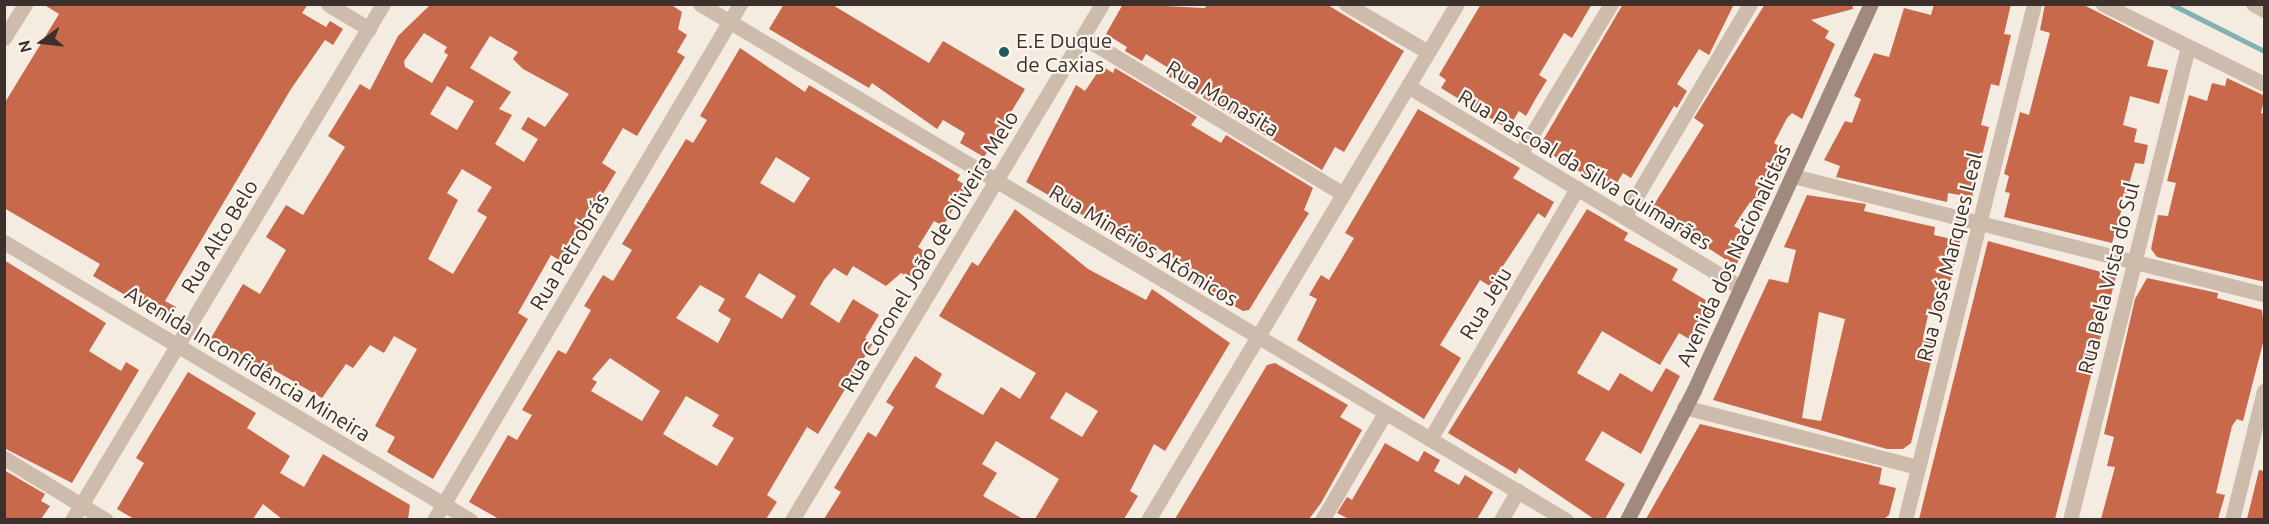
<!DOCTYPE html>
<meta charset="utf-8">
<style>
body{margin:0}
#map{position:relative;width:2269px;height:524px;overflow:hidden;background:#f4ebe1;font-family:Ubuntu,sans-serif}
div>[style]{position:absolute}
.stream>*{height:5px;margin:-2.5px;padding:0 2.5px;transform-origin:2.5px;border-radius:2.5px;background:#7fb0b2}
.building>*{inset:0;background:#c8694b}
.minor>*{height:15px;margin:-7.5px;padding:0 7.5px;transform-origin:7.5px;border-radius:7.5px;background:#cdbbac}
.tertiary>*{height:15px;margin:-7.5px;padding:0 7.5px;transform-origin:7.5px;border-radius:7.5px;background:#cdbbac}
.secondary>*{height:15px;margin:-7.5px;padding:0 7.5px;transform-origin:7.5px;border-radius:7.5px;background:#a18a7d}
.dots>*{width:16px;height:16px;translate:-50% -50%;box-sizing:border-box;border:3px solid #fbf5ee;border-radius:50%}
span{translate:-50% -50%;white-space:nowrap;text-align:center;line-height:1.15;-webkit-text-stroke:4.5px #fbf5ee;paint-order:stroke}
.poi-label{font-size:21px;color:#3b302b}
.left{translate:0 -50%;text-align:left}
.street-label{font-size:21px;color:#3b302b}
.frame{position:absolute;inset:0;border:6px solid #3b302b;pointer-events:none}
.north{position:absolute;left:12px;top:12px;width:60px;height:60px;-webkit-text-stroke:4px #fbf5ee;paint-order:stroke;rotate:255deg;font-size:16px;font-weight:700;line-height:24px;text-align:center;color:#3b302b}
.north::after{content:'';display:block;margin:auto;width:21px;height:27px;background:#3b302b;clip-path:polygon(50% 0,100% 100%,50% 72%,0 100%)}
</style>
<div id="map">
<div class="stream">
<i style="left:2171px;top:4px;width:104px;rotate:26.8deg"></i>
</div>
<div class="building">
<i style="clip-path:polygon(43px 4px,308px 4px,302px 13px,326px 27px,330px 21px,343px 29px,333px 45px,325px 40px,291px 89px,165px 301px,176px 307px,171px 316px,164px 318px,93px 276px,100px 264px,4px 208px,4px 104px,59px 14px)"></i>
<i style="clip-path:polygon(evenodd,431px 4px,670px 4px,682px 12px,678px 29px,687px 35px,677px 52px,685px 57px,637px 136px,623px 128px,602px 163px,616px 172px,562px 262px,551px 255px,518px 313px,528px 319px,433px 479px,387px 452px,395px 437px,375px 426px,417px 349px,394px 336px,384px 353px,370px 345px,353px 368px,346px 364px,322px 398px,274px 370px,271px 375px,211px 338px,243px 284px,260px 294px,286px 250px,266px 237px,286px 205px,303px 215px,345px 147px,328px 136px,360px 84px,370px 90px,398px 36px,431px 4px,424px 33px,447px 47px,444px 52px,448px 55px,432px 83px,405px 67px,404px 61px,424px 33px,431px 4px,490px 36px,518px 52px,513px 59px,523px 69px,569px 94px,545px 127px,528px 117px,521px 129px,538px 139px,524px 162px,495px 144px,512px 115px,499px 109px,511px 92px,470px 68px,490px 36px,431px 4px,447px 86px,474px 101px,457px 130px,430px 114px,447px 86px,431px 4px,462px 169px,492px 187px,477px 211px,487px 217px,453px 274px,428px 259px,458px 200px,447px 193px,462px 169px)"></i>
<i style="clip-path:polygon(784px 4px,831px 4px,929px 63px,943px 41px,1025px 89px,984px 157px,960px 143px,965px 133px,943px 120px,937px 129px,872px 83px,869px 88px,769px 29px)"></i>
<i style="clip-path:polygon(1123px 4px,1205px 8px,1207px 4px,1326px 4px,1404px 51px,1344px 152px,1335px 147px,1322px 170px,1166px 75px,1170px 69px,1146px 54px,1142px 61px,1125px 51px,1127px 47px,1106px 34px)"></i>
<i style="clip-path:polygon(1481px 4px,1592px 4px,1572px 38px,1564px 33px,1539px 75px,1547px 80px,1536px 98px,1526px 116px,1519px 111px,1508px 129px,1441px 88px,1446px 80px,1439px 75px)"></i>
<i style="clip-path:polygon(1623px 4px,1734px 4px,1709px 55px,1699px 49px,1677px 84px,1687px 91px,1677px 108px,1674px 106px,1631px 178px,1623px 173px,1612px 191px,1539px 147px)"></i>
<i style="clip-path:polygon(1765px 4px,1852px 4px,1853px 9px,1811px 20px,1829px 31px,1825px 38px,1835px 44px,1802px 119px,1792px 113px,1787px 118px,1774px 143px,1787px 151px,1761px 209px,1750px 202px,1734px 226px,1749px 235px,1736px 266px,1650px 211px,1704px 125px,1694px 118px)"></i>
<i style="clip-path:polygon(1934px 4px,2011px 4px,2004px 34px,2011px 35px,1999px 86px,1991px 84px,1981px 125px,1989px 127px,1972px 197px,1948px 193px,1947px 202px,1836px 177px,1840px 166px,1824px 160px,1845px 121px,1852px 123px,1861px 99px,1854px 96px,1874px 53px,1889px 57px,1904px 8px,1931px 15px)"></i>
<i style="clip-path:polygon(2045px 4px,2082px 4px,2154px 41px,2147px 66px,2168px 70px,2159px 104px,2130px 96px,2123px 125px,2137px 129px,2134px 142px,2148px 145px,2144px 164px,2135px 163px,2112px 243px,2004px 217px,2010px 193px,2005px 192px,2009px 176px,2004px 174px,2014px 136px,2020px 112px,2029px 115px,2050px 33px,2040px 30px)"></i>
<i style="clip-path:polygon(evenodd,740px 48px,805px 92px,809px 85px,960px 175px,957px 180px,967px 186px,943px 226px,934px 221px,918px 247px,927px 253px,912px 279px,901px 273px,886px 286px,853px 266px,847px 276px,834px 268px,824px 280px,810px 304px,839px 323px,853px 299px,879px 315px,865px 338px,873px 343px,818px 434px,807px 427px,767px 495px,777px 502px,766px 519px,499px 519px,469px 502px,508px 435px,517px 440px,532px 415px,522px 410px,558px 350px,566px 354px,591px 310px,584px 306px,603px 275px,613px 281px,632px 250px,622px 244px,686px 139px,693px 143px,707px 120px,700px 116px,740px 48px,776px 157px,810px 178px,794px 203px,760px 183px,776px 157px,740px 48px,759px 273px,796px 296px,782px 319px,745px 297px,759px 273px,740px 48px,700px 285px,725px 299px,718px 311px,731px 319px,718px 343px,676px 318px,700px 285px,740px 48px,610px 358px,660px 391px,642px 421px,591px 391px,597px 382px,592px 379px,610px 358px,740px 48px,686px 396px,719px 415px,712px 426px,734px 438px,717px 466px,663px 434px,686px 396px)"></i>
<i style="clip-path:polygon(1102px 66px,1113px 73px,1115px 68px,1197px 117px,1191px 125px,1221px 143px,1226px 135px,1313px 188px,1304px 210px,1309px 213px,1249px 310px,1243px 311px,1187px 279px,1190px 268px,1159px 249px,1154px 257px,1026px 182px,1076px 85px,1085px 91px)"></i>
<i style="clip-path:polygon(2227px 78px,2265px 96px,2261px 113px,2265px 114px,2265px 282px,2157px 257px,2151px 249px,2158px 215px,2168px 216px,2174px 191px,2176px 183px,2167px 181px,2189px 95px,2207px 101px,2212px 83px,2225px 86px)"></i>
<i style="clip-path:polygon(1418px 109px,1520px 168px,1513px 178px,1554px 202px,1545px 218px,1538px 213px,1497px 275px,1508px 281px,1501px 293px,1480px 280px,1440px 345px,1461px 358px,1424px 419px,1297px 340px,1317px 299px,1309px 295px,1321px 275px,1329px 280px,1354px 238px,1345px 233px)"></i>
<i style="clip-path:polygon(evenodd,1807px 195px,1866px 204px,1864px 211px,1935px 227px,1934px 235px,1960px 241px,1943px 314px,1929px 311px,1923px 338px,1936px 341px,1911px 443px,1903px 449px,1887px 449px,1713px 400px,1769px 279px,1788px 283px,1796px 250px,1784px 247px,1807px 195px,1819px 312px,1845px 319px,1821px 421px,1802px 418px,1819px 312px)"></i>
<i style="clip-path:polygon(evenodd,1015px 209px,1088px 269px,1146px 300px,1152px 289px,1230px 343px,1165px 451px,1154px 444px,1130px 491px,1138px 496px,1124px 519px,1035px 519px,1059px 479px,996px 441px,982px 464px,997px 473px,983px 496px,1023px 519px,824px 519px,841px 492px,834px 488px,868px 432px,876px 437px,894px 407px,886px 402px,915px 356px,942px 374px,935px 387px,983px 415px,1001px 387px,1020px 399px,1036px 373px,939px 316px,972px 262px,978px 266px,1015px 209px,1066px 392px,1098px 411px,1082px 437px,1050px 418px,1066px 392px)"></i>
<i style="clip-path:polygon(1587px 209px,1628px 233px,1624px 240px,1678px 269px,1672px 280px,1714px 305px,1696px 343px,1679px 333px,1660px 365px,1602px 331px,1577px 373px,1609px 391px,1620px 373px,1652px 392px,1666px 368px,1680px 376px,1641px 454px,1602px 431px,1585px 460px,1625px 484px,1605px 519px,1594px 519px,1519px 468px,1516px 474px,1448px 433px)"></i>
<i style="clip-path:polygon(1988px 241px,2116px 276px,2055px 519px,1919px 519px)"></i>
<i style="clip-path:polygon(4px 260px,106px 323px,89px 351px,121px 371px,126px 362px,139px 370px,72px 483px,4px 448px)"></i>
<i style="clip-path:polygon(2147px 278px,2218px 293px,2217px 298px,2262px 310px,2265px 335px,2243px 421px,2237px 419px,2232px 426px,2216px 493px,2225px 495px,2218px 519px,2101px 519px,2115px 467px,2107px 466px,2114px 437px,2104px 434px,2135px 299px)"></i>
<i style="clip-path:polygon(1275px 363px,1348px 405px,1340px 417px,1362px 430px,1321px 503px,1309px 519px,1175px 519px,1267px 365px)"></i>
<i style="clip-path:polygon(188px 372px,256px 413px,247px 428px,290px 456px,280px 473px,304px 487px,323px 454px,410px 505px,408px 519px,282px 519px,263px 504px,253px 519px,134px 519px,117px 509px,144px 463px,136px 458px)"></i>
<i style="clip-path:polygon(1700px 424px,1882px 468px,1879px 484px,1896px 488px,1889px 515px,1884px 519px,1646px 519px)"></i>
<i style="clip-path:polygon(1385px 443px,1418px 462px,1424px 451px,1440px 460px,1434px 471px,1459px 485px,1465px 475px,1493px 492px,1477px 519px,1349px 519px,1337px 513px,1347px 497px,1352px 500px)"></i>
<i style="clip-path:polygon(4px 470px,45px 494px,41px 501px,50px 506px,41px 519px,4px 519px)"></i>
<i style="clip-path:polygon(2259px 470px,2265px 471px,2265px 519px,2247px 519px)"></i>
</div>
<div class="minor">
<i style="left:328px;top:4px;width:48px;rotate:31.4deg"></i>
<i style="left:700px;top:4px;width:1008px;rotate:30.79deg"></i>
<i style="left:1346px;top:4px;width:95px;rotate:30.3deg"></i>
<i style="left:2103px;top:4px;width:180px;rotate:26.4deg"></i>
<i style="left:2253px;top:4px;width:13px;rotate:29deg"></i>
<i style="left:1083px;top:37px;width:304px;rotate:31.1deg"></i>
<i style="left:4px;top:38px;width:40px;rotate:-58deg"></i>
<i style="left:1408px;top:86px;width:389px;rotate:31.2deg"></i>
<i style="left:1520px;top:154px;width:175px;rotate:-58.8deg"></i>
<i style="left:1793px;top:176px;width:486px;rotate:14.1deg"></i>
<i style="left:1624px;top:217px;width:247px;rotate:-59.4deg"></i>
<i style="left:1684px;top:407px;width:242px;rotate:14.4deg"></i>
<i style="left:1430px;top:439px;width:291px;rotate:-59.6deg"></i>
<i style="left:4px;top:458px;width:119px;rotate:31.3deg"></i>
<i style="left:72px;top:520px;width:602px;rotate:-58.92deg"></i>
<i style="left:434px;top:520px;width:600px;rotate:-59.33deg"></i>
<i style="left:792px;top:520px;width:602px;rotate:-59deg"></i>
<i style="left:1148px;top:520px;width:601px;rotate:-59.09deg"></i>
<i style="left:1322px;top:520px;width:124px;rotate:-59.5deg"></i>
<i style="left:1501px;top:520px;width:34px;rotate:-60deg"></i>
<i style="left:1905px;top:520px;width:532px;rotate:-75.96deg"></i>
<i style="left:2070px;top:520px;width:487px;rotate:-76deg"></i>
<i style="left:2232px;top:520px;width:133px;rotate:-76.1deg"></i>
</div>
<div class="tertiary">
<i style="left:4px;top:242px;width:543px;rotate:30.82deg"></i>
</div>
<div class="secondary">
<i style="left:1627px;top:520px;width:146px;rotate:-62.7deg"></i>
<i style="left:1694px;top:390px;width:425px;rotate:-65.4deg"></i>
</div>
<div class="dots">
<i style="left:1004px;top:52px;background:#1f5a5e"></i>
</div>
<div class="poi-label">
<span class="left" style="left:1016px;top:52px">E.E Duque<br>de Caxias</span>
</div>
<div class="street-label">
<span style="left:1223px;top:98px;rotate:31deg">Rua Monasita</span>
<span style="left:1585px;top:169px;rotate:31deg">Rua Pascoal da Silva Guimarães</span>
<span style="left:219px;top:236px;rotate:-59deg">Rua Alto Belo</span>
<span style="left:1144px;top:245px;rotate:31deg">Rua Minérios Atômicos</span>
<span style="left:569px;top:251px;rotate:-59deg">Rua Petrobrás</span>
<span style="left:929px;top:251px;rotate:-59deg">Rua Coronel João de Oliveira Melo</span>
<span style="left:1733px;top:255px;rotate:-65deg">Avenida dos Nacionalistas</span>
<span style="left:1949px;top:257px;rotate:-76deg">Rua José Marques Leal</span>
<span style="left:2108px;top:278px;rotate:-76deg">Rua Bela Vista do Sul</span>
<span style="left:1485px;top:303px;rotate:-59deg">Rua Jeju</span>
<span style="left:248px;top:363px;rotate:31deg">Avenida Inconfidência Mineira</span>
</div>
<div class="frame"></div>
<div class="north">N</div>
</div>
